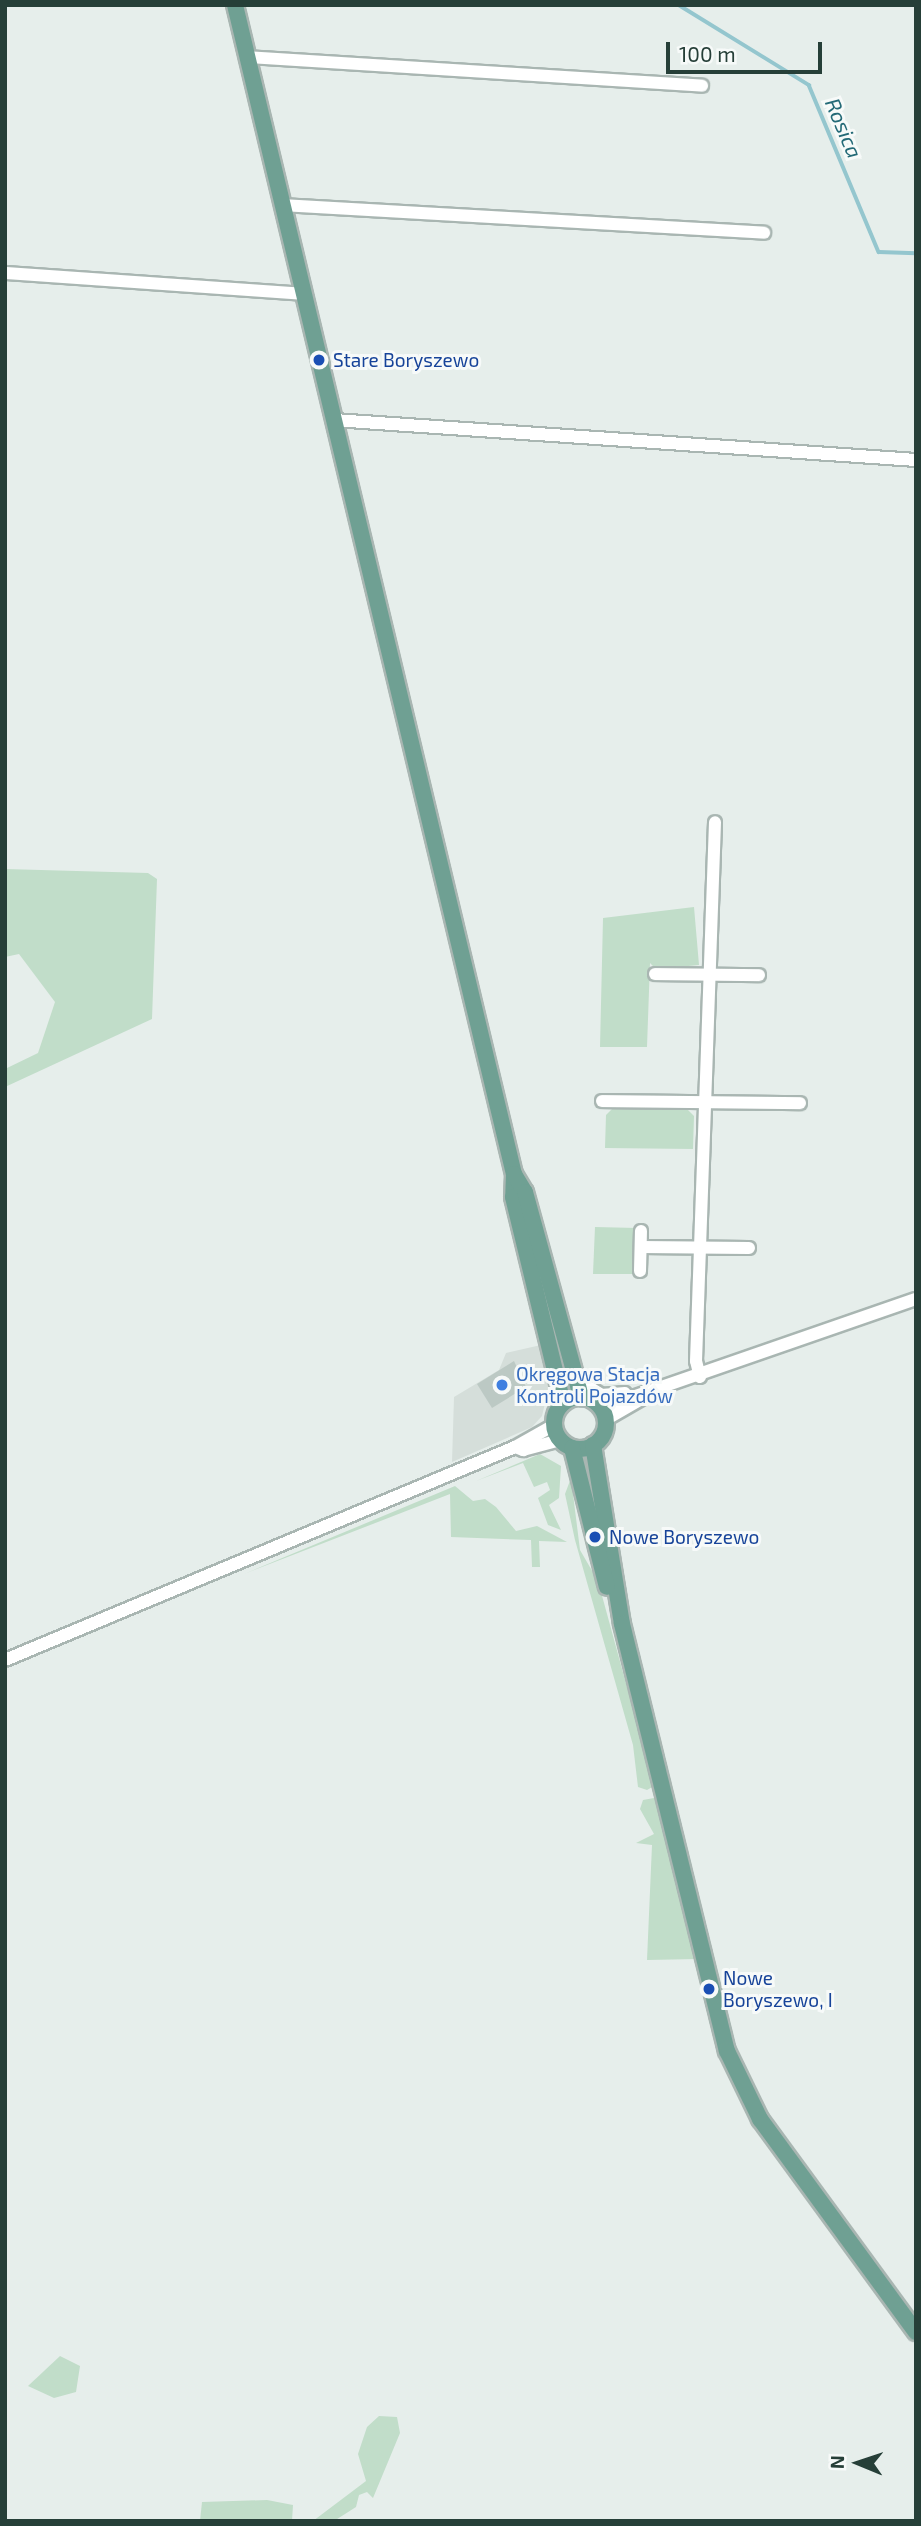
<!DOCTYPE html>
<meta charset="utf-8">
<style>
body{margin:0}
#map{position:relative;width:921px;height:2526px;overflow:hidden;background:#e6eeeb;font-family:"Exo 2",sans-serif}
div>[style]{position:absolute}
.built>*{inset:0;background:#d5deda}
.green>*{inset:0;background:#c1ddc9}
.stream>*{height:3.5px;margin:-1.75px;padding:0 1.75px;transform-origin:1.75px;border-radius:1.75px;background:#94c6ce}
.building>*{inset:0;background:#bcc9c4}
.roads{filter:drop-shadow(2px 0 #a9b6b2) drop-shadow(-2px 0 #a9b6b2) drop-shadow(0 2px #a9b6b2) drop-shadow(0 -2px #a9b6b2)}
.minor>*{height:12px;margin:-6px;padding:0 6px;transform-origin:6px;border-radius:6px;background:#fff}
.major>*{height:16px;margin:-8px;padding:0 8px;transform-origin:8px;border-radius:8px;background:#6fa093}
.major>.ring{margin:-8px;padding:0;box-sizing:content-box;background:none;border:16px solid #6fa093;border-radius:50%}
.dots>*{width:19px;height:19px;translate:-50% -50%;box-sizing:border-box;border:4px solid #f7faf9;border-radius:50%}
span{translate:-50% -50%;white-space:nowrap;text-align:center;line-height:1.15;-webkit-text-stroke:6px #f7faf9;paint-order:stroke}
.transit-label{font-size:19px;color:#164399}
.left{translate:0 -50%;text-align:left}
.shop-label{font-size:19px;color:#366cbe}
.water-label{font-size:21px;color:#246a77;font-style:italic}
.frame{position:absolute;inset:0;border:7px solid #263f38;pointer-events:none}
.north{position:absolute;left:823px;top:2428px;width:70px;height:70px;-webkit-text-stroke:5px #f7faf9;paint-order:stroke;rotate:272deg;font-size:19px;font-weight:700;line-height:28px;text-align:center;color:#263f38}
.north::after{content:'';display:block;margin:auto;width:24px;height:32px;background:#263f38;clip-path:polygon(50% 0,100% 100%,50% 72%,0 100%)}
.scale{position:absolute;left:666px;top:42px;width:156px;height:32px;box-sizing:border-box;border:4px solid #263f38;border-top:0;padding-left:9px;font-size:21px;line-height:24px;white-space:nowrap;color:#263f38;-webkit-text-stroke:5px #f7faf9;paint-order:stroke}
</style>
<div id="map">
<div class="built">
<i style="clip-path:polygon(541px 1345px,550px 1382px,542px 1416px,532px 1427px,452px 1462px,454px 1397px,499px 1370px,506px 1353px)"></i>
</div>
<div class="green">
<i style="clip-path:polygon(5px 869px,148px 873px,157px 879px,152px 1019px,5px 1087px,5px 1069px,38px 1053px,55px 1002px,19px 954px,5px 957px)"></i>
<i style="clip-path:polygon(694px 907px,699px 965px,656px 969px,650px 963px,647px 1047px,600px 1047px,603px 918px)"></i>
<i style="clip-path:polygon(612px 1109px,688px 1110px,694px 1116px,693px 1149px,605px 1148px,606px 1115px)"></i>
<i style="clip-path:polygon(595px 1227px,637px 1228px,636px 1274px,593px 1274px)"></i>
<i style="clip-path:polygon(540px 1454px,561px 1466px,559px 1498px,549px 1505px,561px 1530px,548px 1525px,538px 1498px,550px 1490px,547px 1482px,534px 1487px,523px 1463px,476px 1481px)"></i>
<i style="clip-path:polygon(571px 1478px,580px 1550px,598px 1581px,654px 1786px,647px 1790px,638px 1787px,633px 1745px,575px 1540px,565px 1494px)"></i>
<i style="clip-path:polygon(455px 1486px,473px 1501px,485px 1499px,496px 1507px,516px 1531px,537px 1526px,567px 1542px,539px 1541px,540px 1567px,532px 1567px,531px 1540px,451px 1537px,450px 1494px,244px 1574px)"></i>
<i style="clip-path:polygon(654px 1798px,659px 1803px,697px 1959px,647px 1960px,652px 1845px,636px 1843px,654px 1834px,640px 1809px,643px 1800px)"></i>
<i style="clip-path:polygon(60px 2356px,80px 2366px,76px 2392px,54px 2398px,28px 2386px)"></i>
<i style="clip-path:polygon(379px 2416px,397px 2417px,400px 2433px,373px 2498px,367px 2492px,359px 2495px,356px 2507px,334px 2521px,313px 2521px,366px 2481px,358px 2454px,367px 2427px)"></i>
<i style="clip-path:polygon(267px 2500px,293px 2505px,292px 2521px,200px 2521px,202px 2502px)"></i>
</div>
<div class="stream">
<i style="left:679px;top:5px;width:153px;rotate:31.6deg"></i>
<i style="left:809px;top:85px;width:181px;rotate:67.3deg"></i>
<i style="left:879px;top:252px;width:37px;rotate:2deg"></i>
</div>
<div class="building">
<i style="clip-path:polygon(514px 1361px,526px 1387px,492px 1408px,477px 1384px)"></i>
</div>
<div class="roads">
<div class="minor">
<i style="left:247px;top:57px;width:456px;rotate:3.6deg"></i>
<i style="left:283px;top:205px;width:482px;rotate:3.3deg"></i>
<i style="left:5px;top:273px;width:299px;rotate:4deg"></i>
<i style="left:334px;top:420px;width:583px;rotate:3.93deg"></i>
<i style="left:655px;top:974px;width:104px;rotate:0.6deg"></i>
<i style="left:602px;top:1101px;width:198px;rotate:0.6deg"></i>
<i style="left:641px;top:1247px;width:108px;rotate:0.5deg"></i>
<i style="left:640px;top:1271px;width:40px;rotate:-88.6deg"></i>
<i style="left:700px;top:1377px;width:16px;rotate:-104deg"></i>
<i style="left:696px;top:1361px;width:539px;rotate:-87.98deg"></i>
<i style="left:576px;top:1379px;width:31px;rotate:32deg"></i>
<i style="left:602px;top:1395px;width:23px;rotate:-5deg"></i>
<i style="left:601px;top:1408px;width:333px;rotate:-19.1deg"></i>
<i style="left:605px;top:1420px;width:52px;rotate:-30deg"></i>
<i style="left:515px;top:1447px;width:9px;rotate:21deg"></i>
<i style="left:523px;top:1450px;width:38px;rotate:-15deg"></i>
<i style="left:5px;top:1660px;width:553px;rotate:-22.67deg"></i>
<i style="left:515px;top:1447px;width:45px;rotate:-29.4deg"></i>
</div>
<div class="major">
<i style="left:235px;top:5px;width:1202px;rotate:76.58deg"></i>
<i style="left:514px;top:1174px;width:23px;rotate:92deg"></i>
<i style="left:513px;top:1197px;width:212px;rotate:76.4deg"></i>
<i style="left:514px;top:1174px;width:21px;rotate:59deg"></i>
<i style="left:525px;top:1192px;width:213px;rotate:74.7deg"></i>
<i class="ring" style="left:554px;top:1397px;width:36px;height:36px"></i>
<i style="left:593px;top:1445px;width:181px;rotate:80.8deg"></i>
<i style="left:622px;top:1624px;width:440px;rotate:76.2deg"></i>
<i style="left:727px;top:2051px;width:76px;rotate:64.1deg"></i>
<i style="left:760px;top:2119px;width:264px;rotate:53.8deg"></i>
<i style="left:572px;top:1448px;width:143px;rotate:75.9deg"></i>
</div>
</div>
<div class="dots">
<i style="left:319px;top:360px;background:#1a4fb4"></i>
<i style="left:502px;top:1385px;background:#3f7fe0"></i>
<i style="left:595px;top:1537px;background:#1a4fb4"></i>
<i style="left:709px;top:1989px;background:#1a4fb4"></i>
</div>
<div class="transit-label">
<span class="left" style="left:333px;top:360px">Stare Boryszewo</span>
<span class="left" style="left:609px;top:1537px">Nowe Boryszewo</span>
<span class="left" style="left:723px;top:1989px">Nowe<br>Boryszewo, I</span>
</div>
<div class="shop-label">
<span class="left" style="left:516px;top:1385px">Okręgowa Stacja<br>Kontroli Pojazdów</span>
</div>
<div class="water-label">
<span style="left:844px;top:128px;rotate:67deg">Rosica</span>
</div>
<div class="frame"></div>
<div class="north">N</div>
<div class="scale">100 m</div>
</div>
